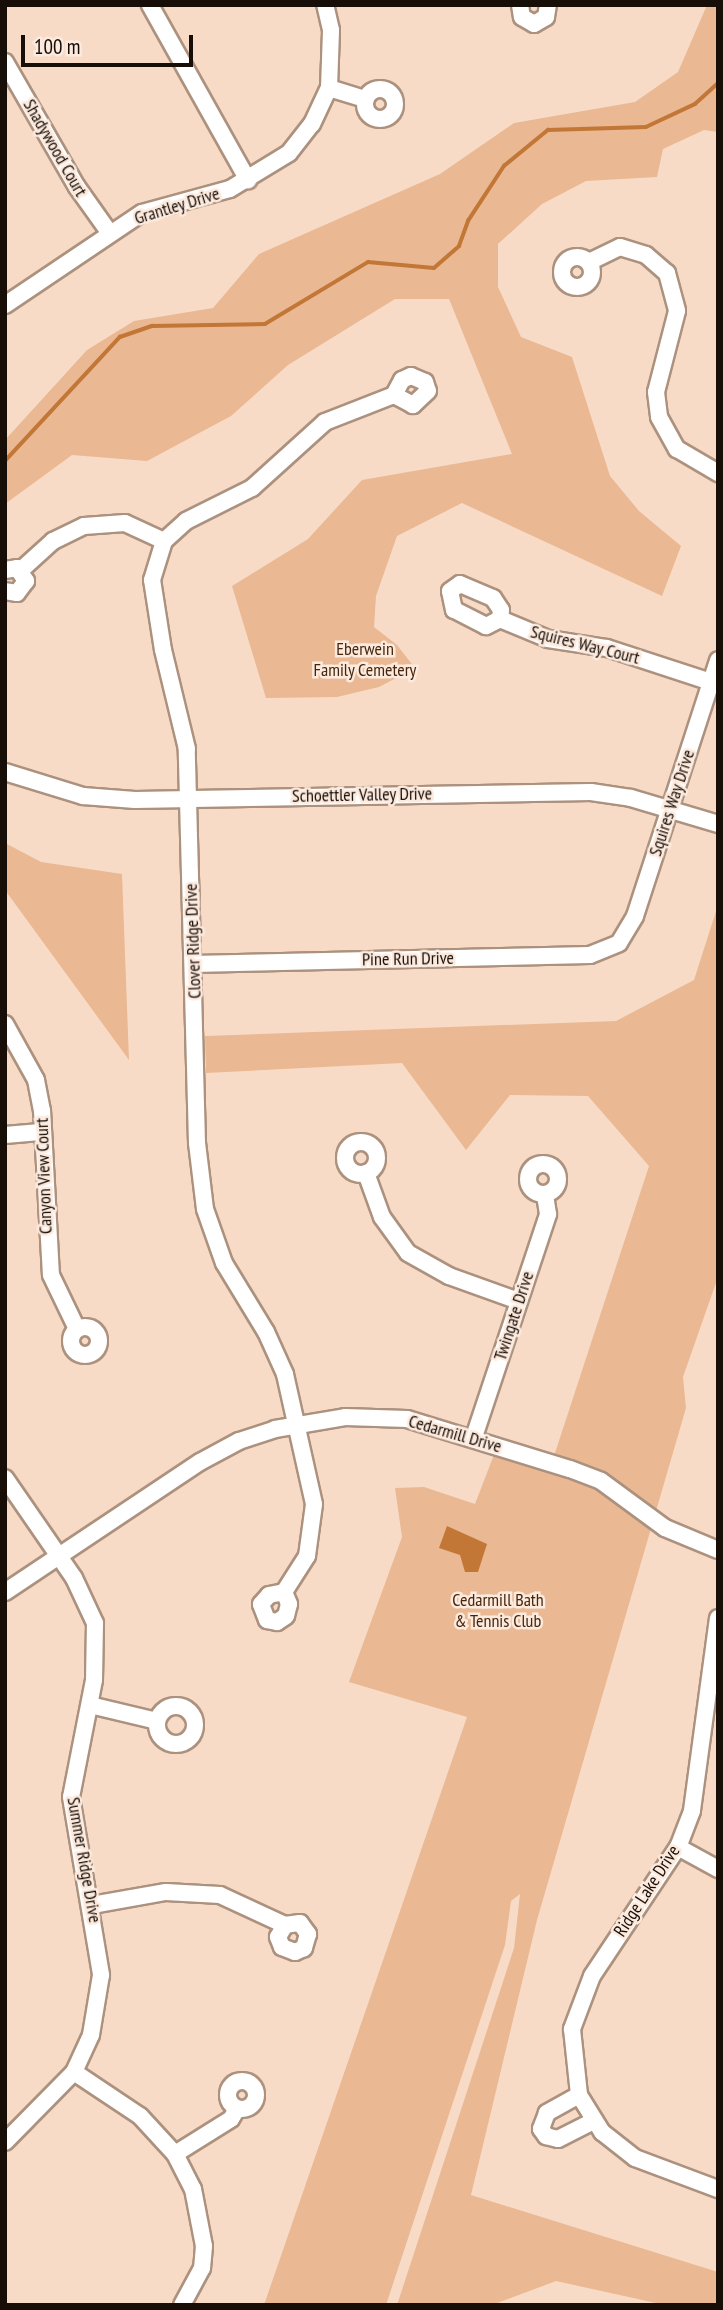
<!DOCTYPE html>
<style>
body{margin:0}
#map{position:relative;width:723px;height:2310px;overflow:hidden;background:#f8dbc6;font-family:"PT Sans Narrow",sans-serif}
div>[style]{position:absolute}
.green>*{inset:0;background:#eab893}
.water>*{inset:0;background:#c27737}
.stream>*{height:3.5px;margin:-1.75px;padding:0 1.75px;transform-origin:1.75px;border-radius:1.75px;background:#c27737}
.roads{filter:drop-shadow(2px 0 #ac927e) drop-shadow(-2px 0 #ac927e) drop-shadow(0 2px #ac927e) drop-shadow(0 -2px #ac927e)}
.minor>*{height:16px;margin:-8px;padding:0 8px;transform-origin:8px;border-radius:8px;background:#fff}
.minor>.ring{margin:-8px;padding:0;box-sizing:content-box;background:none;border:16px solid #fff;border-radius:50%}
span{translate:-50% -50%;white-space:nowrap;text-align:center;line-height:1.15;-webkit-text-stroke:5px #fceade;paint-order:stroke}
.street-label{font-size:18px;color:#170e07}
.park-label{font-size:18px;color:#46260b}
.frame{position:absolute;inset:0;border:7px solid #170e07;pointer-events:none}
.scale{position:absolute;left:21px;top:35px;width:172px;height:32px;box-sizing:border-box;border:4px solid #170e07;border-top:0;padding-left:9px;font-size:21px;line-height:24px;white-space:nowrap;color:#170e07;-webkit-text-stroke:5px #fceade;paint-order:stroke}
</style>
<div id="map">
<div class="green">
<i style="clip-path:polygon(707px 5px,718px 5px,718px 132px,704px 130px,663px 149px,657px 177px,586px 181px,542px 204px,498px 244px,498px 287px,521px 337px,572px 357px,610px 476px,639px 511px,681px 546px,662px 596px,462px 503px,397px 536px,376px 596px,374px 627px,397px 645px,415px 668px,379px 687px,337px 697px,266px 698px,232px 586px,308px 539px,362px 480px,512px 454px,449px 299px,395px 299px,288px 365px,231px 416px,147px 461px,72px 455px,5px 504px,5px 440px,87px 350px,134px 321px,213px 308px,259px 254px,440px 174px,514px 123px,635px 102px,678px 72px)"></i>
<i style="clip-path:polygon(5px 843px,41px 862px,122px 874px,129px 1060px,5px 890px)"></i>
<i style="clip-path:polygon(718px 905px,718px 1277px,683px 1377px,686px 1408px,656px 1511px,612px 1478px,554px 1456px,649px 1166px,588px 1096px,510px 1095px,466px 1150px,402px 1063px,206px 1073px,205px 1036px,616px 1021px,694px 980px)"></i>
<i style="clip-path:polygon(495px 1452px,592px 1484px,652px 1525px,537px 1920px,471px 2195px,718px 2272px,718px 2305px,665px 2305px,556px 2281px,492px 2305px,397px 2305px,514px 1948px,520px 1894px,511px 1901px,505px 1945px,386px 2305px,264px 2305px,467px 1717px,349px 1682px,402px 1537px,395px 1488px,424px 1487px,475px 1504px)"></i>
</div>
<div class="water">
<i style="clip-path:polygon(447px 1526px,487px 1544px,478px 1572px,465px 1572px,460px 1555px,439px 1548px)"></i>
</div>
<div class="stream">
<i style="left:5px;top:461px;width:169px;rotate:-47.2deg"></i>
<i style="left:120px;top:337px;width:34px;rotate:-19deg"></i>
<i style="left:152px;top:326px;width:113px;rotate:-1deg"></i>
<i style="left:265px;top:324px;width:120px;rotate:-31deg"></i>
<i style="left:368px;top:262px;width:66px;rotate:5.2deg"></i>
<i style="left:434px;top:268px;width:33px;rotate:-41deg"></i>
<i style="left:459px;top:246px;width:27px;rotate:-70deg"></i>
<i style="left:468px;top:221px;width:66px;rotate:-56.8deg"></i>
<i style="left:504px;top:166px;width:57px;rotate:-39.3deg"></i>
<i style="left:548px;top:130px;width:98px;rotate:-1.8deg"></i>
<i style="left:646px;top:127px;width:54px;rotate:-25.1deg"></i>
<i style="left:695px;top:104px;width:31px;rotate:-42deg"></i>
</div>
<div class="roads">
<div class="minor">
<i style="left:150px;top:5px;width:201px;rotate:60.8deg"></i>
<i style="left:520px;top:5px;width:12px;rotate:81deg"></i>
<i style="left:522px;top:17px;width:14px;rotate:30deg"></i>
<i style="left:534px;top:24px;width:14px;rotate:-30deg"></i>
<i style="left:546px;top:17px;width:12px;rotate:-81deg"></i>
<i style="left:5px;top:62px;width:144px;rotate:60.1deg"></i>
<i style="left:77px;top:187px;width:55px;rotate:54.6deg"></i>
<i style="left:329px;top:88px;width:37px;rotate:17deg"></i>
<i class="ring" style="left:365px;top:89px;width:14px;height:14px"></i>
<i class="ring" style="left:562px;top:257px;width:14px;height:14px"></i>
<i style="left:589px;top:262px;width:34px;rotate:-26deg"></i>
<i style="left:620px;top:247px;width:27px;rotate:17deg"></i>
<i style="left:646px;top:255px;width:28px;rotate:41deg"></i>
<i style="left:667px;top:273px;width:39px;rotate:75deg"></i>
<i style="left:677px;top:311px;width:84px;rotate:104.5deg"></i>
<i style="left:656px;top:392px;width:25px;rotate:83deg"></i>
<i style="left:659px;top:417px;width:37px;rotate:61deg"></i>
<i style="left:677px;top:449px;width:48px;rotate:30.3deg"></i>
<i style="left:5px;top:305px;width:165px;rotate:-33.9deg"></i>
<i style="left:142px;top:213px;width:91px;rotate:-15.3deg"></i>
<i style="left:230px;top:189px;width:69px;rotate:-31.4deg"></i>
<i style="left:289px;top:153px;width:37px;rotate:-52deg"></i>
<i style="left:312px;top:124px;width:40px;rotate:-65deg"></i>
<i style="left:329px;top:88px;width:58px;rotate:-88deg"></i>
<i style="left:331px;top:30px;width:26px;rotate:-103deg"></i>
<i style="left:411px;top:376px;width:15px;rotate:23deg"></i>
<i style="left:425px;top:382px;width:9px;rotate:72deg"></i>
<i style="left:428px;top:391px;width:21px;rotate:137deg"></i>
<i style="left:413px;top:405px;width:21px;rotate:-152deg"></i>
<i style="left:394px;top:395px;width:17px;rotate:-62deg"></i>
<i style="left:402px;top:380px;width:10px;rotate:-24deg"></i>
<i style="left:5px;top:570px;width:12px;rotate:-9deg"></i>
<i style="left:17px;top:568px;width:16px;rotate:55deg"></i>
<i style="left:26px;top:581px;width:15px;rotate:127deg"></i>
<i style="left:17px;top:593px;width:12px;rotate:-171deg"></i>
<i style="left:21px;top:570px;width:43px;rotate:-42.2deg"></i>
<i style="left:53px;top:541px;width:34px;rotate:-26deg"></i>
<i style="left:84px;top:526px;width:41px;rotate:-4.2deg"></i>
<i style="left:125px;top:523px;width:43px;rotate:24.8deg"></i>
<i style="left:460px;top:584px;width:36px;rotate:23deg"></i>
<i style="left:493px;top:598px;width:14px;rotate:56deg"></i>
<i style="left:501px;top:610px;width:9px;rotate:96deg"></i>
<i style="left:500px;top:619px;width:16px;rotate:153deg"></i>
<i style="left:486px;top:626px;width:36px;rotate:-153deg"></i>
<i style="left:454px;top:610px;width:19px;rotate:-102deg"></i>
<i style="left:450px;top:591px;width:12px;rotate:-35deg"></i>
<i style="left:500px;top:619px;width:52px;rotate:22.6deg"></i>
<i style="left:548px;top:639px;width:60px;rotate:8.7deg"></i>
<i style="left:607px;top:648px;width:109px;rotate:18.1deg"></i>
<i style="left:5px;top:772px;width:82px;rotate:17.1deg"></i>
<i style="left:83px;top:796px;width:52px;rotate:4.4deg"></i>
<i style="left:135px;top:800px;width:456px;rotate:-1deg"></i>
<i style="left:591px;top:792px;width:40px;rotate:8.5deg"></i>
<i style="left:631px;top:798px;width:91px;rotate:16.6deg"></i>
<i style="left:193px;top:964px;width:397px;rotate:-1.3deg"></i>
<i style="left:590px;top:955px;width:31px;rotate:-22deg"></i>
<i style="left:619px;top:943px;width:31px;rotate:-59deg"></i>
<i style="left:635px;top:916px;width:269px;rotate:-72deg"></i>
<i style="left:5px;top:1024px;width:64px;rotate:61deg"></i>
<i style="left:36px;top:1080px;width:31px;rotate:79deg"></i>
<i style="left:42px;top:1110px;width:165px;rotate:86.9deg"></i>
<i style="left:51px;top:1275px;width:60px;rotate:64.3deg"></i>
<i style="left:5px;top:1135px;width:38px;rotate:-5deg"></i>
<i class="ring" style="left:345px;top:1142px;width:16px;height:16px"></i>
<i class="ring" style="left:528px;top:1164px;width:14px;height:14px"></i>
<i style="left:366px;top:1173px;width:47px;rotate:70deg"></i>
<i style="left:382px;top:1217px;width:44px;rotate:54.2deg"></i>
<i style="left:408px;top:1253px;width:47px;rotate:29.3deg"></i>
<i style="left:449px;top:1276px;width:74px;rotate:19.7deg"></i>
<i class="ring" style="left:71px;top:1327px;width:12px;height:12px"></i>
<i style="left:474px;top:1437px;width:235px;rotate:-71.6deg"></i>
<i style="left:548px;top:1214px;width:20px;rotate:-99deg"></i>
<i style="left:5px;top:1478px;width:121px;rotate:55.4deg"></i>
<i style="left:74px;top:1578px;width:50px;rotate:65deg"></i>
<i style="left:95px;top:1623px;width:57px;rotate:91deg"></i>
<i style="left:94px;top:1680px;width:119px;rotate:101.1deg"></i>
<i style="left:71px;top:1797px;width:181px;rotate:80.4deg"></i>
<i style="left:101px;top:1975px;width:61px;rotate:99.5deg"></i>
<i style="left:91px;top:2035px;width:41px;rotate:114.7deg"></i>
<i style="left:74px;top:2072px;width:98px;rotate:134.6deg"></i>
<i style="left:5px;top:1592px;width:234px;rotate:-33.7deg"></i>
<i style="left:200px;top:1462px;width:44px;rotate:-28.3deg"></i>
<i style="left:239px;top:1441px;width:38px;rotate:-18deg"></i>
<i style="left:275px;top:1429px;width:71px;rotate:-9.7deg"></i>
<i style="left:345px;top:1417px;width:62px;rotate:1.8deg"></i>
<i style="left:407px;top:1419px;width:170px;rotate:17.1deg"></i>
<i style="left:570px;top:1469px;width:33px;rotate:21deg"></i>
<i style="left:601px;top:1481px;width:79px;rotate:36.3deg"></i>
<i style="left:665px;top:1528px;width:57px;rotate:22.5deg"></i>
<i style="left:284px;top:1592px;width:13px;rotate:67deg"></i>
<i style="left:289px;top:1604px;width:12px;rotate:104deg"></i>
<i style="left:286px;top:1616px;width:11px;rotate:146deg"></i>
<i style="left:277px;top:1622px;width:10px;rotate:-169deg"></i>
<i style="left:267px;top:1620px;width:17px;rotate:-111deg"></i>
<i style="left:261px;top:1604px;width:12px;rotate:-48deg"></i>
<i style="left:269px;top:1595px;width:15px;rotate:-11deg"></i>
<i style="left:284px;top:1592px;width:43px;rotate:-57.4deg"></i>
<i style="left:307px;top:1556px;width:52px;rotate:-82.3deg"></i>
<i style="left:314px;top:1504px;width:133px;rotate:-102.6deg"></i>
<i style="left:285px;top:1374px;width:46px;rotate:-114.3deg"></i>
<i style="left:266px;top:1332px;width:81px;rotate:-121.3deg"></i>
<i style="left:224px;top:1263px;width:57px;rotate:-109.4deg"></i>
<i style="left:205px;top:1209px;width:66px;rotate:-96.9deg"></i>
<i style="left:197px;top:1143px;width:394px;rotate:-91.5deg"></i>
<i style="left:187px;top:749px;width:102px;rotate:-103.6deg"></i>
<i style="left:163px;top:650px;width:71px;rotate:-98.9deg"></i>
<i style="left:152px;top:580px;width:41px;rotate:-72.9deg"></i>
<i style="left:164px;top:541px;width:30px;rotate:-42deg"></i>
<i style="left:186px;top:521px;width:74px;rotate:-26.6deg"></i>
<i style="left:252px;top:488px;width:98px;rotate:-42.1deg"></i>
<i style="left:325px;top:422px;width:74px;rotate:-21.4deg"></i>
<i style="left:718px;top:1618px;width:195px;rotate:97.7deg"></i>
<i style="left:692px;top:1811px;width:39px;rotate:111deg"></i>
<i style="left:678px;top:1847px;width:155px;rotate:123.7deg"></i>
<i style="left:592px;top:1976px;width:57px;rotate:110.7deg"></i>
<i style="left:572px;top:2029px;width:66px;rotate:83.9deg"></i>
<i style="left:579px;top:2095px;width:44px;rotate:58.1deg"></i>
<i style="left:602px;top:2132px;width:42px;rotate:38.2deg"></i>
<i style="left:635px;top:2158px;width:89px;rotate:20.5deg"></i>
<i style="left:90px;top:1705px;width:69px;rotate:13.4deg"></i>
<i class="ring" style="left:157px;top:1706px;width:22px;height:22px"></i>
<i style="left:678px;top:1847px;width:46px;rotate:28.8deg"></i>
<i style="left:92px;top:1905px;width:75px;rotate:-10deg"></i>
<i style="left:166px;top:1892px;width:54px;rotate:3.2deg"></i>
<i style="left:220px;top:1895px;width:72px;rotate:24.8deg"></i>
<i style="left:285px;top:1925px;width:15px;rotate:-8deg"></i>
<i style="left:300px;top:1923px;width:14px;rotate:54deg"></i>
<i style="left:308px;top:1934px;width:15px;rotate:106deg"></i>
<i style="left:304px;top:1948px;width:10px;rotate:156deg"></i>
<i style="left:295px;top:1952px;width:14px;rotate:-159deg"></i>
<i style="left:282px;top:1947px;width:11px;rotate:-112deg"></i>
<i style="left:278px;top:1937px;width:14px;rotate:-60deg"></i>
<i style="left:74px;top:2072px;width:79px;rotate:33.7deg"></i>
<i style="left:140px;top:2116px;width:52px;rotate:47.4deg"></i>
<i style="left:175px;top:2154px;width:39px;rotate:63deg"></i>
<i style="left:193px;top:2189px;width:58px;rotate:79.1deg"></i>
<i style="left:204px;top:2246px;width:22px;rotate:95deg"></i>
<i style="left:202px;top:2268px;width:42px;rotate:118.4deg"></i>
<i class="ring" style="left:228px;top:2081px;width:12px;height:12px"></i>
<i style="left:579px;top:2095px;width:37px;rotate:151deg"></i>
<i style="left:547px;top:2113px;width:17px;rotate:111deg"></i>
<i style="left:541px;top:2129px;width:9px;rotate:54deg"></i>
<i style="left:546px;top:2136px;width:12px;rotate:14deg"></i>
<i style="left:558px;top:2139px;width:39px;rotate:-27deg"></i>
<i style="left:175px;top:2154px;width:66px;rotate:-32deg"></i>
<i style="left:231px;top:2119px;width:12px;rotate:-59deg"></i>
</div>
</div>
<div class="street-label">
<span style="left:55px;top:148px;rotate:60deg">Shadywood Court</span>
<span style="left:177px;top:206px;rotate:-17deg">Grantley Drive</span>
<span style="left:585px;top:645px;rotate:14deg">Squires Way Court</span>
<span style="left:362px;top:795px;rotate:-1deg">Schoettler Valley Drive</span>
<span style="left:672px;top:803px;rotate:-72deg">Squires Way Drive</span>
<span style="left:193px;top:941px;rotate:-92deg">Clover Ridge Drive</span>
<span style="left:408px;top:959px;rotate:-1deg">Pine Run Drive</span>
<span style="left:44px;top:1176px;rotate:-92deg">Canyon View Court</span>
<span style="left:514px;top:1316px;rotate:-72deg">Twingate Drive</span>
<span style="left:455px;top:1434px;rotate:16deg">Cedarmill Drive</span>
<span style="left:84px;top:1860px;rotate:80deg">Summer Ridge Drive</span>
<span style="left:647px;top:1891px;rotate:-57deg">Ridge Lake Drive</span>
</div>
<div class="park-label">
<span style="left:365px;top:660px">Eberwein<br>Family Cemetery</span>
<span style="left:498px;top:1611px">Cedarmill Bath<br>&amp; Tennis Club</span>
</div>
<div class="frame"></div>
<div class="scale">100 m</div>
</div>
